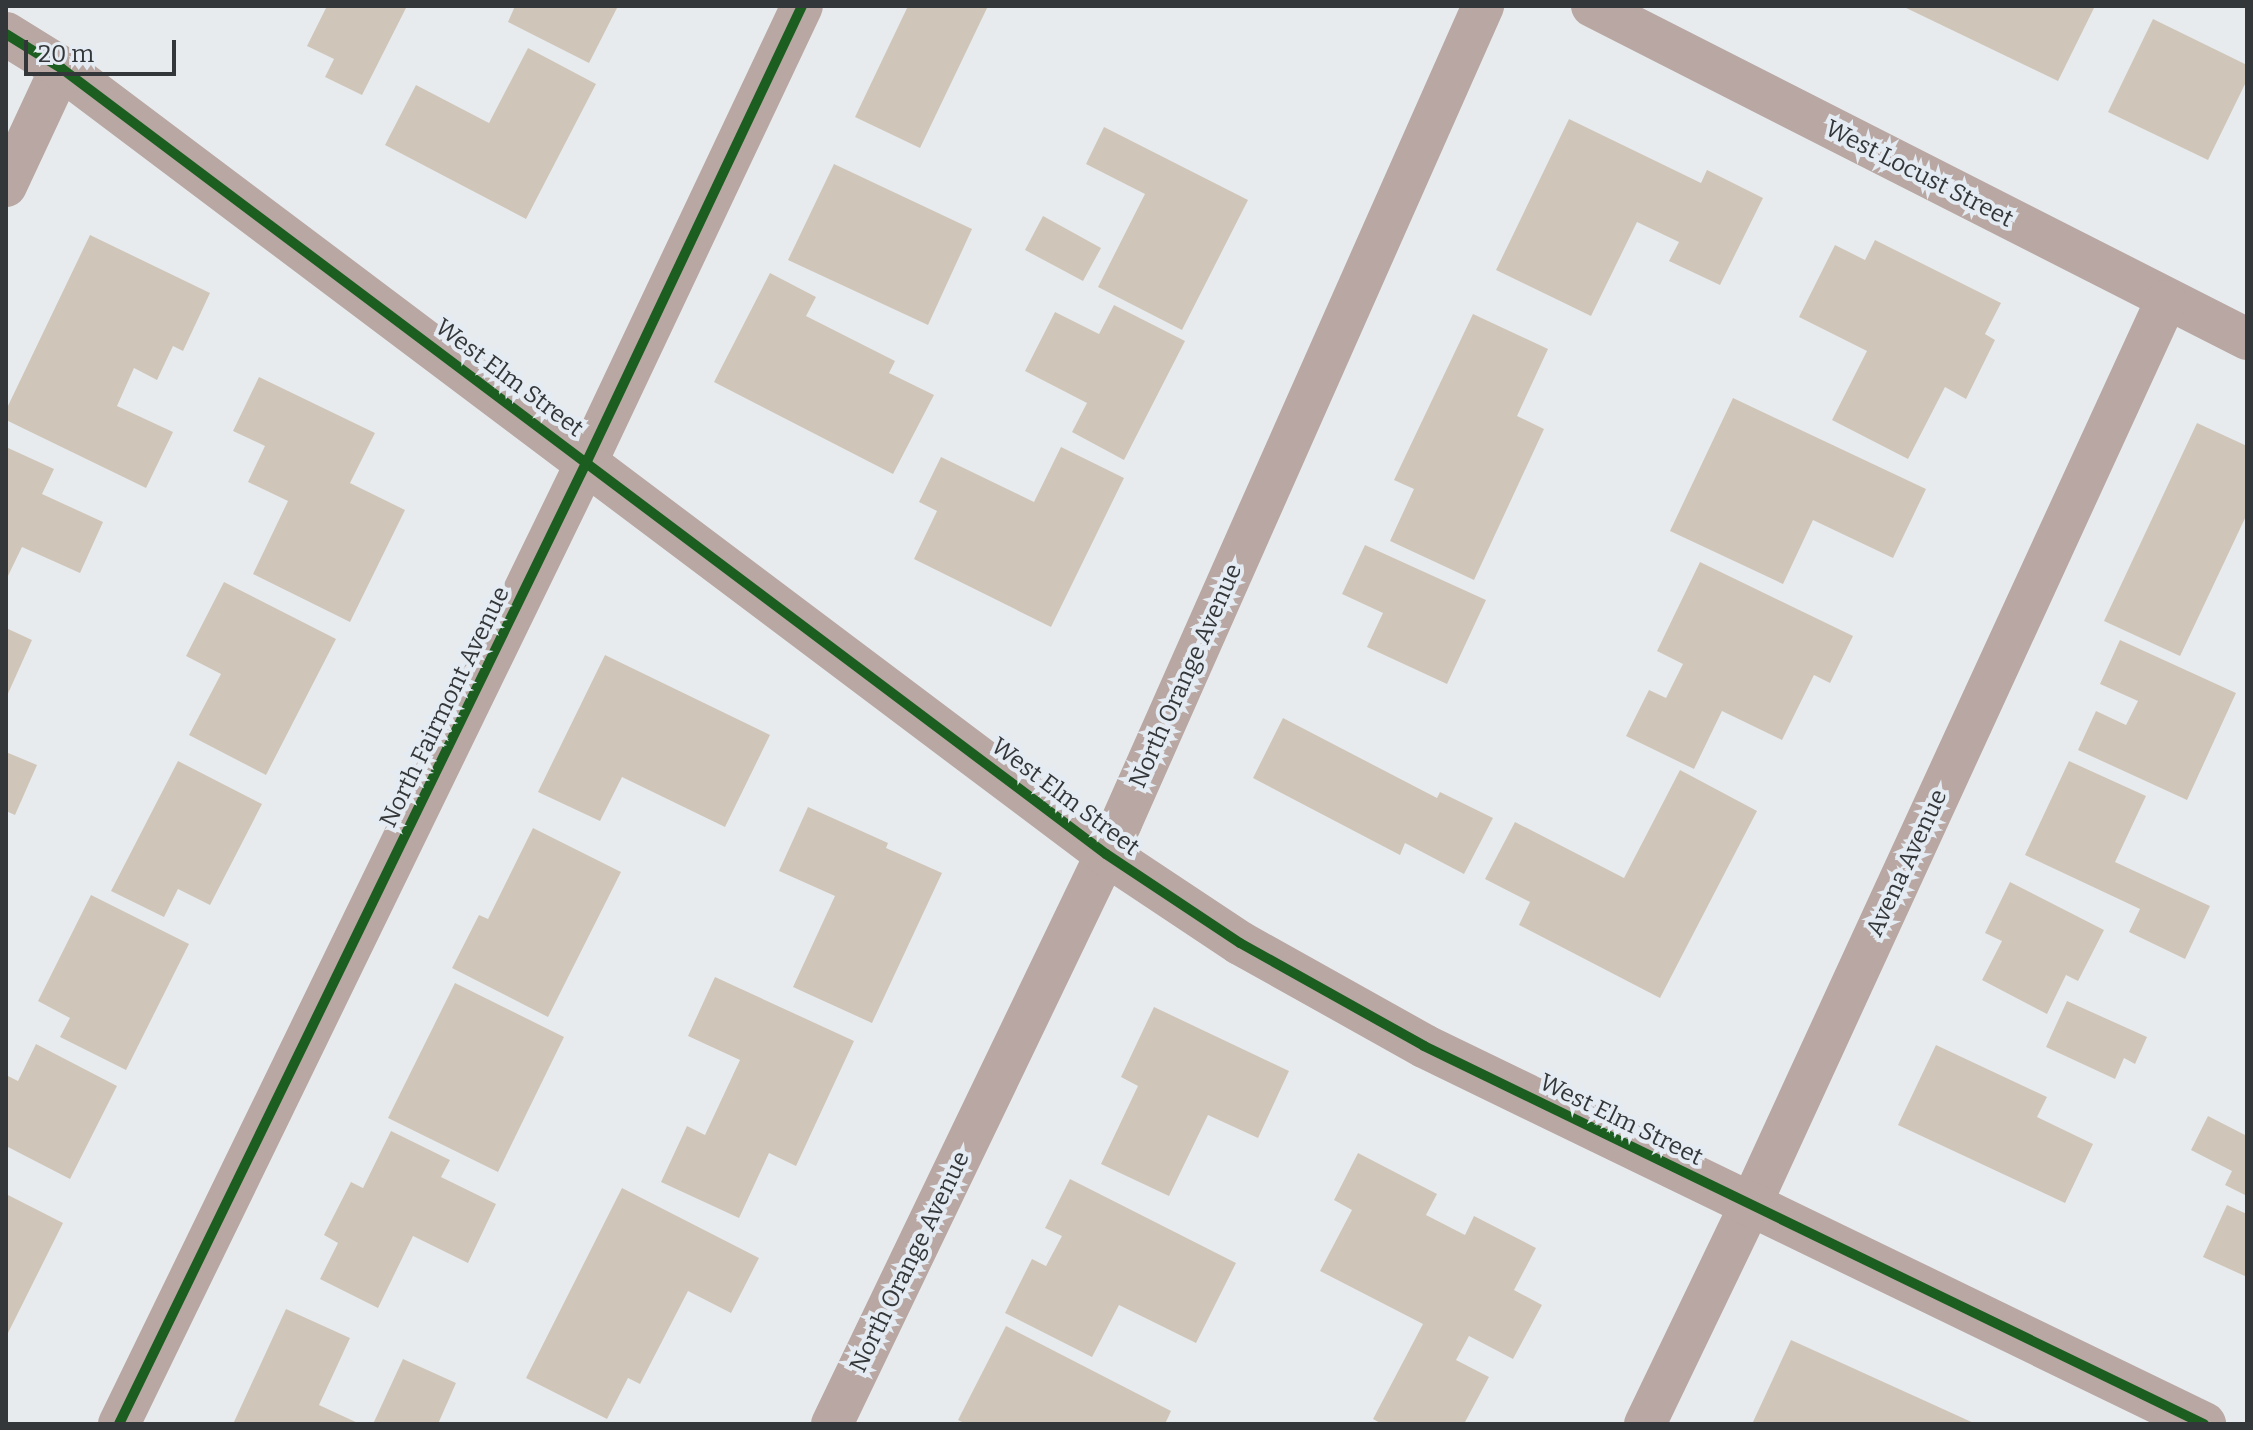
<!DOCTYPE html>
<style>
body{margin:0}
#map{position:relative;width:2253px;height:1430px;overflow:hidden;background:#e8ebee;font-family:Bitter,serif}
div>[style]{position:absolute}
.building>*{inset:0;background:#cfc6b9}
.minor>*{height:42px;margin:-21px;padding:0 21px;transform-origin:21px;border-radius:21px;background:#b8a7a2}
.tertiary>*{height:44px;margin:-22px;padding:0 22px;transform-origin:22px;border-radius:22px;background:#b8a7a2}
.cycleway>*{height:10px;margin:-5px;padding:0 5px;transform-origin:5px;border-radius:5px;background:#1b5e20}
span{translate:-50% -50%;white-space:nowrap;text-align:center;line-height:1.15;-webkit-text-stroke:8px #e4ebf2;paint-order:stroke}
.street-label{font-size:24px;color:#343739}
.frame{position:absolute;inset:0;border:8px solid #343739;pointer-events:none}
.scale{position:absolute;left:24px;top:40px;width:152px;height:36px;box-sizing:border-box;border:4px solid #343739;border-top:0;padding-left:10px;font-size:24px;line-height:28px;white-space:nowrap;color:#343739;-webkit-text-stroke:6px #e4ebf2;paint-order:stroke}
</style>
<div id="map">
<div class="building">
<i style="clip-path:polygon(327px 6px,407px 6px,362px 95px,325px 77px,334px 59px,307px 46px)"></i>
<i style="clip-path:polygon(515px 6px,618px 6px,589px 63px,508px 22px)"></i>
<i style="clip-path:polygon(908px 6px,988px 6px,920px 148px,855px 117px)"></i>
<i style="clip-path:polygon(1902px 6px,2095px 6px,2058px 81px)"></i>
<i style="clip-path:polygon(2153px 19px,2247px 65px,2247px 80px,2208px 160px,2108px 112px)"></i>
<i style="clip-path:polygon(528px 48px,596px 84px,526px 219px,385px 145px,416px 85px,489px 123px)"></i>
<i style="clip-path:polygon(1569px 119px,1701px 183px,1707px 170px,1763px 198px,1720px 285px,1669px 261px,1679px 242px,1637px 222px,1591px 316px,1496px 270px)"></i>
<i style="clip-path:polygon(1104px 127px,1248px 200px,1182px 330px,1098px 287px,1145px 194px,1086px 164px)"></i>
<i style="clip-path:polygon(834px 164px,972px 229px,928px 325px,788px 260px)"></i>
<i style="clip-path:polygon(1043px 216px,1101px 248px,1083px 281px,1025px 250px)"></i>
<i style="clip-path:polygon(90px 235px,210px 293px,183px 351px,173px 346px,157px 380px,134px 368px,117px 406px,173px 432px,146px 488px,6px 420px,6px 410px)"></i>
<i style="clip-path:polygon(1875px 240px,2001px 303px,1985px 334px,1995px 340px,1966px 399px,1945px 387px,1908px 459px,1832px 420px,1867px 351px,1799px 317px,1835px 245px,1865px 260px)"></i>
<i style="clip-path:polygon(770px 273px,816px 297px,806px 316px,895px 361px,889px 373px,934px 395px,893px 474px,714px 382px)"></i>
<i style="clip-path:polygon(1114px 305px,1185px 341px,1124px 460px,1072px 432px,1087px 403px,1025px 371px,1055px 312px,1099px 334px)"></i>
<i style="clip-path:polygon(1473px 314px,1548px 349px,1517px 416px,1544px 429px,1474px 580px,1390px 541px,1414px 489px,1394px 480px)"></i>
<i style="clip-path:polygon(259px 377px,375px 433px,350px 483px,405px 510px,350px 622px,253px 574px,288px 501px,248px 482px,265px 446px,233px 431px)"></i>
<i style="clip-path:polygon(1733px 398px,1926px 489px,1893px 558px,1813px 520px,1783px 584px,1670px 531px)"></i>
<i style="clip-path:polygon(2197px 423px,2247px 446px,2247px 514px,2180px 656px,2104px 621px)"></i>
<i style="clip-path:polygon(6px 447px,54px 469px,42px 494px,103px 522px,80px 573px,22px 547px,6px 580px)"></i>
<i style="clip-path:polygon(1061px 447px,1124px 478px,1051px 627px,914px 559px,937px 511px,919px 502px,941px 457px,1034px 502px)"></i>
<i style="clip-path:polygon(1365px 545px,1486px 600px,1447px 684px,1367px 647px,1383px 613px,1342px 594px)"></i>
<i style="clip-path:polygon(1700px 562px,1853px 636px,1830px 683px,1814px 675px,1782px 740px,1722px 711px,1694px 769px,1626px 736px,1649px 690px,1666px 698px,1683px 664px,1657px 651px)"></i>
<i style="clip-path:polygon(224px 582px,336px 639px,266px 775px,189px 735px,221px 674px,186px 656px)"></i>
<i style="clip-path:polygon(6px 628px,32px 640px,6px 698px)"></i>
<i style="clip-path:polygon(2120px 640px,2236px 693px,2187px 800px,2078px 750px,2096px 711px,2126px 725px,2138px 701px,2100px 684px)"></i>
<i style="clip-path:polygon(605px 655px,770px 735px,725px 827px,622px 777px,600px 821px,538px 792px)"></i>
<i style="clip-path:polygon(1283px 718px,1437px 798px,1440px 792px,1493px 818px,1464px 874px,1405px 843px,1400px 855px,1253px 778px)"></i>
<i style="clip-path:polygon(6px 752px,37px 765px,15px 815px,6px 811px)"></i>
<i style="clip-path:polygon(178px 761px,262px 804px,210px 905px,178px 889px,164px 917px,111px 891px)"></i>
<i style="clip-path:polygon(2069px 761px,2146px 796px,2115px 862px,2210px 906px,2185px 959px,2129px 932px,2140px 909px,2025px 855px)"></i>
<i style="clip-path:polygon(1680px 770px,1757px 811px,1660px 998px,1519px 925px,1530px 902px,1485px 879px,1515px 822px,1624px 878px)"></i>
<i style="clip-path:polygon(808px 807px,888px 843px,886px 848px,942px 873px,872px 1023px,793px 987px,835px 896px,779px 871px)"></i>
<i style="clip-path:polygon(533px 828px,621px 872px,548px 1017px,452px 968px,479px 915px,488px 919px)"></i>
<i style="clip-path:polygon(2010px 882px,2104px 930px,2078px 981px,2066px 975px,2047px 1014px,1982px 980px,2002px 941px,1985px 933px)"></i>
<i style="clip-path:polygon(91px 895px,189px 944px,126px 1070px,60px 1037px,70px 1018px,38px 1001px)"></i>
<i style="clip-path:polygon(715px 977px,854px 1041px,796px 1166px,769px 1153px,739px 1218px,661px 1182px,687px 1126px,705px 1135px,740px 1060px,688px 1036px)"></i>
<i style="clip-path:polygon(455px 983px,564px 1037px,498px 1172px,388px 1118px)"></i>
<i style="clip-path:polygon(2067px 1001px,2147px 1037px,2135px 1064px,2124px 1058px,2115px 1079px,2046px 1047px)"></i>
<i style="clip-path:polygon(1154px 1007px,1289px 1071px,1258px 1138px,1208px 1115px,1169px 1196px,1101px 1164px,1138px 1086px,1121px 1077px)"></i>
<i style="clip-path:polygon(36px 1044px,117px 1086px,70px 1179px,6px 1146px,6px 1075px,18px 1081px)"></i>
<i style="clip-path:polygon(1936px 1045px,2047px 1097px,2037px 1117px,2093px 1144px,2065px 1203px,1898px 1125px)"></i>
<i style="clip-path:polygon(2208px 1116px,2247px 1136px,2247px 1196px,2225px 1185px,2232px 1171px,2191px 1150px)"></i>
<i style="clip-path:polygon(391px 1131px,450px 1160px,441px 1177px,496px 1204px,468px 1263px,413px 1236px,378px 1308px,320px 1279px,338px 1243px,324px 1235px,351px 1182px,363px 1188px)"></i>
<i style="clip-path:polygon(1358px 1153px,1437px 1194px,1426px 1215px,1465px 1235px,1474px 1216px,1536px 1248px,1514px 1290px,1542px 1305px,1513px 1359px,1469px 1336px,1456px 1360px,1489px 1377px,1464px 1424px,1382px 1424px,1373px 1419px,1423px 1324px,1320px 1271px,1352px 1210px,1334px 1200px)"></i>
<i style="clip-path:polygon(1070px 1179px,1236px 1263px,1196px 1343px,1119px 1305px,1092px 1357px,1005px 1313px,1032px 1259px,1046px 1266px,1062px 1236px,1045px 1228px)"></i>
<i style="clip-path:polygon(622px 1188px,759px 1258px,731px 1313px,688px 1291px,640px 1384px,628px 1378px,607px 1419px,526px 1378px)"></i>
<i style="clip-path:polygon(6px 1194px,63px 1223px,6px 1337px)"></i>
<i style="clip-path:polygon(2227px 1205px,2247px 1214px,2247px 1277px,2203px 1257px)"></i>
<i style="clip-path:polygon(286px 1309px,350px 1338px,319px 1405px,360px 1424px,233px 1424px)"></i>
<i style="clip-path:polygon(1006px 1326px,1171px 1411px,1165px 1424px,966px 1424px,958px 1420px)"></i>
<i style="clip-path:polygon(1791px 1340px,1976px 1424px,1752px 1424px)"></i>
<i style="clip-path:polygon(403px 1359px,456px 1383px,438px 1424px,373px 1424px)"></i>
</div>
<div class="minor">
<i style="left:1592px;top:6px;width:735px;rotate:26.95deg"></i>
<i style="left:6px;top:186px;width:130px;rotate:-65deg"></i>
<i style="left:119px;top:1424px;width:1071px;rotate:-64.08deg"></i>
<i style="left:587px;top:461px;width:503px;rotate:-64.71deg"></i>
<i style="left:832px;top:1424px;width:667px;rotate:-64.32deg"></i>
<i style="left:1121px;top:823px;width:894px;rotate:-66.1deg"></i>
<i style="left:1645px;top:1424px;width:242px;rotate:-64.3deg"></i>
<i style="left:1750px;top:1206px;width:996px;rotate:-65.31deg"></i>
</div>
<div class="tertiary">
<i style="left:6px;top:34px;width:65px;rotate:31.7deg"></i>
<i style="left:61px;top:68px;width:1308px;rotate:36.95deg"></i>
<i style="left:1106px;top:854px;width:161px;rotate:33.6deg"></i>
<i style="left:1240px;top:943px;width:211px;rotate:29.2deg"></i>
<i style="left:1424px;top:1046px;width:867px;rotate:25.86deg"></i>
</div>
<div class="cycleway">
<i style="left:6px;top:34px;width:65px;rotate:31.7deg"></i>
<i style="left:61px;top:68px;width:1308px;rotate:36.95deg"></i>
<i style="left:1106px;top:854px;width:161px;rotate:33.6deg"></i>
<i style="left:1240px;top:943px;width:211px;rotate:29.2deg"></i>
<i style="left:1424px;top:1046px;width:867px;rotate:25.86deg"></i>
<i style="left:119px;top:1424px;width:1071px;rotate:-64.08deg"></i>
<i style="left:587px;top:461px;width:503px;rotate:-64.71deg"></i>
</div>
<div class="street-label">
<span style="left:1919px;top:174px;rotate:27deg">West Locust Street</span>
<span style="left:509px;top:378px;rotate:37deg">West Elm Street</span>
<span style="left:1186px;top:676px;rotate:-66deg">North Orange Avenue</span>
<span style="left:445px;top:707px;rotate:-64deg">North Fairmont Avenue</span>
<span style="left:1065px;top:797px;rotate:37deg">West Elm Street</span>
<span style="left:1907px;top:863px;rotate:-65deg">Avena Avenue</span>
<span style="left:1621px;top:1120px;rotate:26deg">West Elm Street</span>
<span style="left:910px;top:1262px;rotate:-64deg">North Orange Avenue</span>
</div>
<div class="frame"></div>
<div class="scale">20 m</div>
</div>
